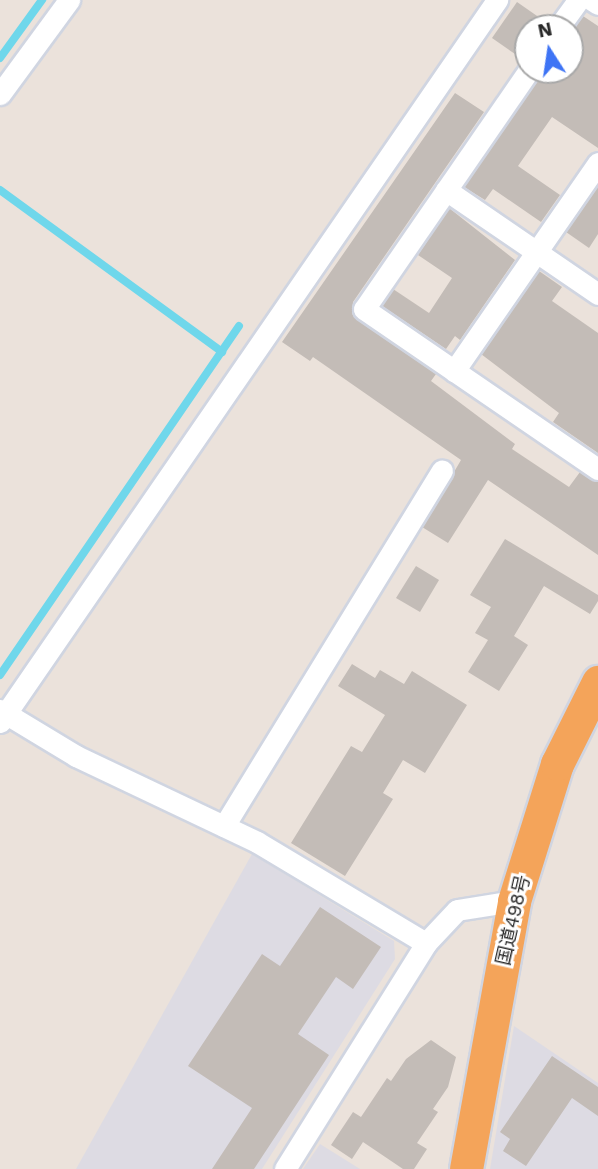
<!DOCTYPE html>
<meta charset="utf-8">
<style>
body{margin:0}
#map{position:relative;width:598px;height:1169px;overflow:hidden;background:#ebe2db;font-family:"Work Sans","Noto Sans JP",sans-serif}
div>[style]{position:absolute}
.industrial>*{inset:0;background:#dddbe3}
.stream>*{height:8px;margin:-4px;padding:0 4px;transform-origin:4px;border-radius:4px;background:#6fd7eb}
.building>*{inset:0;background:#c3bcb7}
.roads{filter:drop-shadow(2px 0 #d0d5e1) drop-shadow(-2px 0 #d0d5e1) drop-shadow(0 2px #d0d5e1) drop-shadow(0 -2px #d0d5e1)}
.minor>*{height:21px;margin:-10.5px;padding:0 10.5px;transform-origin:10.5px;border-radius:10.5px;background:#fff}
.trunk>*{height:33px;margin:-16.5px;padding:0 16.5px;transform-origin:16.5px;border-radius:16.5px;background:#f4a45a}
span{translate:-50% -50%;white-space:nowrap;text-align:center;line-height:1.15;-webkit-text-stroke:6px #fff;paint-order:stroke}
.street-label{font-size:19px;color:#292929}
.north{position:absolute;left:514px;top:14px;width:70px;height:70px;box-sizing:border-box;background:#fff;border:2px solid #a9a9a9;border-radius:50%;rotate:348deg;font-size:19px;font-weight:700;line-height:28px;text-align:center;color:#292929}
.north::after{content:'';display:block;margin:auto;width:24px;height:32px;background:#3e74f5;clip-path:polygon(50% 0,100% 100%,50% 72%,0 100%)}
</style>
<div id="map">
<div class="industrial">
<i style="clip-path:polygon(252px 854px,394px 941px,395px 959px,262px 1169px,76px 1169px)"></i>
<i style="clip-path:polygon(514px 1026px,598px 1083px,598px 1169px,490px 1169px)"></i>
<i style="clip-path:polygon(320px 1144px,360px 1169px,303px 1169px)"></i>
</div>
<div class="stream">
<i style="left:0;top:58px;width:72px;rotate:-54.1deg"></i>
<i style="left:0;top:190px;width:275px;rotate:36.1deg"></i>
<i style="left:0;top:675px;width:423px;rotate:-55.6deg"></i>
</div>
<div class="building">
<i style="clip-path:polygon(517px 2px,540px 18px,515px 54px,492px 38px)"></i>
<i style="clip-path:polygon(583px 16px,598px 26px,598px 148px,552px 117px,518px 166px,560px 195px,541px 222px,493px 189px,485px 200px,464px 187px,543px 70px,570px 70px,570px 34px)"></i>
<i style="clip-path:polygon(455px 93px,484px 112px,353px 302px,352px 314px,436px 374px,431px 381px,515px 444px,512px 449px,569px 487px,580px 472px,598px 482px,598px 555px,488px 480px,448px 543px,422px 527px,461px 460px,313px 357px,310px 361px,282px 342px)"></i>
<i style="clip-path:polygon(598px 186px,598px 234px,589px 248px,566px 232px)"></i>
<i style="clip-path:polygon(449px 208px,515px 260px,460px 340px,455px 336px,446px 349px,382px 306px,393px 289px,429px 313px,452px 278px,418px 255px)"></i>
<i style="clip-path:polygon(539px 271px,562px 287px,552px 301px,598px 333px,598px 453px,553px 422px,559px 413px,481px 354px)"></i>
<i style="clip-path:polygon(505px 539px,598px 595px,598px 601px,590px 614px,544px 586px,514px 636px,528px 645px,499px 691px,468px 672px,488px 640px,475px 633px,491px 607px,470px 595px)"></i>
<i style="clip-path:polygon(416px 566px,439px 580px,420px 612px,396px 598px)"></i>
<i style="clip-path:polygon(352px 664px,375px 678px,380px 670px,404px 684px,412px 671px,467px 705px,425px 773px,403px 760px,383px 793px,393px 799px,345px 876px,291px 843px,351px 746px,362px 752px,385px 715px,338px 686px)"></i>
<i style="clip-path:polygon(320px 907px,381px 947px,353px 989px,336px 977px,298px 1034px,329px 1055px,254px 1169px,212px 1169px,252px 1108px,188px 1066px,262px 954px,280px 966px)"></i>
<i style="clip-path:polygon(431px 1040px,456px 1057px,448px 1087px,433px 1109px,438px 1112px,417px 1143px,427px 1149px,414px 1169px,403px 1169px,363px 1142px,352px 1159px,331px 1145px,353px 1112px,361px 1117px,387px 1078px,391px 1081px,406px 1059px)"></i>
<i style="clip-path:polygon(552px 1056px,598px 1087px,598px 1116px,572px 1098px,526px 1166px,503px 1151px,510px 1139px,500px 1132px)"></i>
</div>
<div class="roads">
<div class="minor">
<i style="left:592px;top:0;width:7px;rotate:34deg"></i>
<i style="left:558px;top:28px;width:34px;rotate:-54deg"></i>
<i style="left:529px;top:70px;width:290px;rotate:124.6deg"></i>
<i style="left:364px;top:309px;width:283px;rotate:34.4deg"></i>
<i style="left:0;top:94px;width:117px;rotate:-53.7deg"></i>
<i style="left:446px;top:190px;width:184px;rotate:34.4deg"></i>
<i style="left:454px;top:371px;width:253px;rotate:-55.3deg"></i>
<i style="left:0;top:710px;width:89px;rotate:31.2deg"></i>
<i style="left:76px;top:756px;width:200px;rotate:25.4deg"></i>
<i style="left:257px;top:842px;width:197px;rotate:30.9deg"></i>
<i style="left:0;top:722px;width:877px;rotate:-55.46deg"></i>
<i style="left:224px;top:826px;width:417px;rotate:-58.5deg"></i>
<i style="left:285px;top:1169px;width:266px;rotate:-58deg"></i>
<i style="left:426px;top:943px;width:45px;rotate:-46.8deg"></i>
<i style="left:457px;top:910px;width:58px;rotate:-9deg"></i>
</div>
<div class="trunk">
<i style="left:466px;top:1169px;width:272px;rotate:-79.8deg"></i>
<i style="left:514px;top:901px;width:144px;rotate:-72.6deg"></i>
<i style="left:557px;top:764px;width:92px;rotate:-63.4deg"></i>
</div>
</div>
<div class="street-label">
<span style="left:513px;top:920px;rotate:-77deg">国道498号</span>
</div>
<div class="north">N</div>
</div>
